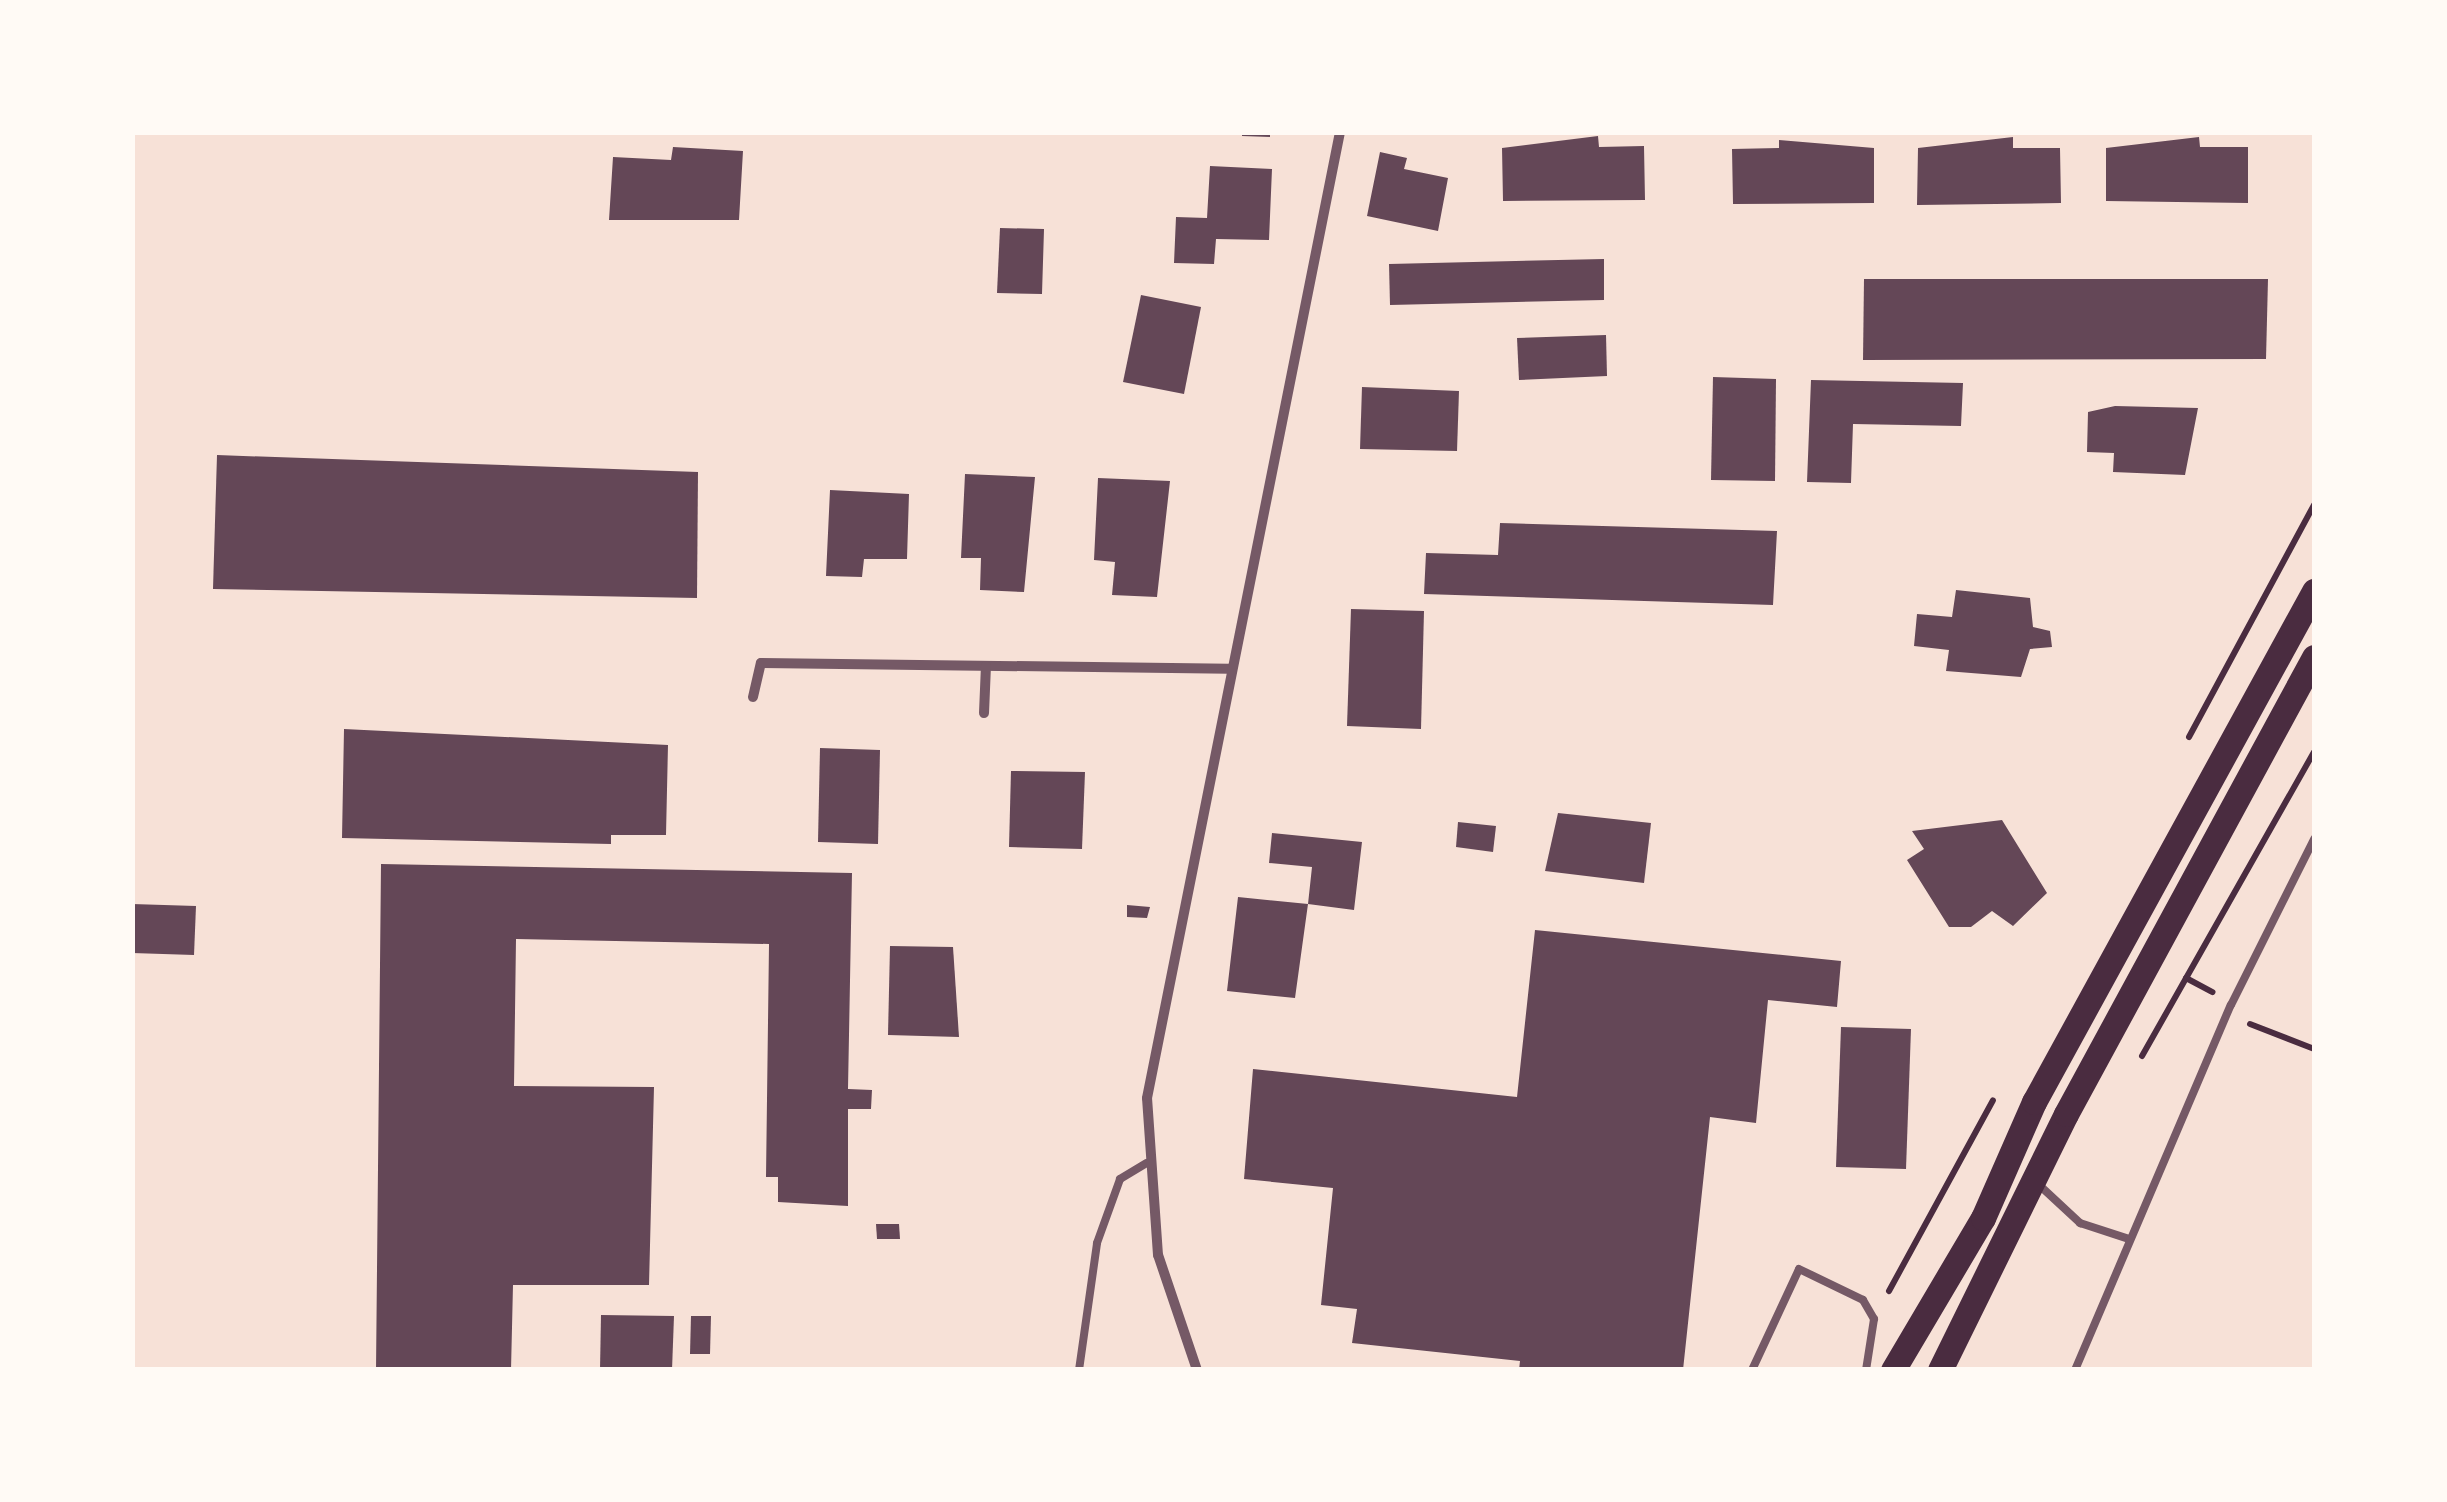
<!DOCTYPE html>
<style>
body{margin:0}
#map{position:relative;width:2447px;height:1502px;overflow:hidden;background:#f7e1d7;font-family:"PT Sans",sans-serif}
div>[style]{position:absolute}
.building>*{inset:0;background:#644757}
.path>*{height:6px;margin:-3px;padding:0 3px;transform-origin:3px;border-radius:3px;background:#4a2c40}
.service>*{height:8px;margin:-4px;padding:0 4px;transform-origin:4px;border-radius:4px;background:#755966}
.minor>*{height:10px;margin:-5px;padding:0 5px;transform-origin:5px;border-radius:5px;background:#755966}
.primary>*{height:25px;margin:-12.5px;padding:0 12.5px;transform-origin:12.5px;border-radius:12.5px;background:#4a2c40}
span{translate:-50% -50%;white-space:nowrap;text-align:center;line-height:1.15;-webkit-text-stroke:8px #fffaf5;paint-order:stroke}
.frame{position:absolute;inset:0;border:135px solid #fffaf5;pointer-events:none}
</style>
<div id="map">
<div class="building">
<i style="clip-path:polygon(1242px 132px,1270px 132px,1270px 137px,1242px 136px)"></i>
<i style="clip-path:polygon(1598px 136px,1599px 147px,1644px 146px,1645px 200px,1503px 201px,1502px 148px)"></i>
<i style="clip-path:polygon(2013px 137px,2013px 148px,2060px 148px,2061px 203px,1917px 205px,1918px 148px)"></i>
<i style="clip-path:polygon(2199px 137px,2200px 147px,2248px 147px,2248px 203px,2106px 201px,2106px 148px)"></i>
<i style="clip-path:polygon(1779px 140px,1874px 148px,1874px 203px,1733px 204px,1732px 149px,1779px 148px)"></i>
<i style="clip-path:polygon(673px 147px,743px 151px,739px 220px,609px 220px,613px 157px,671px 160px)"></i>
<i style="clip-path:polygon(1380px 152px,1407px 158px,1404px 169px,1448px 178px,1438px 231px,1367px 216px)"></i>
<i style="clip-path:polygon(1210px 166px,1272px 169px,1269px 240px,1216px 239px,1214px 264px,1174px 263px,1176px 217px,1207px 218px)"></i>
<i style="clip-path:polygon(1000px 228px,1044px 229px,1042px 294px,997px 293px)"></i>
<i style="clip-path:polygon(1604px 259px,1604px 300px,1390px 305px,1389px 264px)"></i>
<i style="clip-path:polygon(1864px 279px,2268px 279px,2266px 359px,1863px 360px)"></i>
<i style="clip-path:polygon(1141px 295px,1201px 307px,1184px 394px,1123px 382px)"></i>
<i style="clip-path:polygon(1606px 335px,1607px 376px,1519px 380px,1517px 338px)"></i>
<i style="clip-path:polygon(1713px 377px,1776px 379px,1775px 481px,1711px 480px)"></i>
<i style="clip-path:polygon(1811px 380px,1963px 383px,1961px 426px,1853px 424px,1851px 483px,1807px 482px)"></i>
<i style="clip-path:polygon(1362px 387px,1459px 391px,1457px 451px,1360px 449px)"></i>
<i style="clip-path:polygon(2115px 406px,2198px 408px,2185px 475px,2113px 472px,2114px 453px,2087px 452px,2088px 412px)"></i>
<i style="clip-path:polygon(217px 455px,698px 472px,697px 598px,213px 589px)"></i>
<i style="clip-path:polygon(965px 474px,1035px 477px,1024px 592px,980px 590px,981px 558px,961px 558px)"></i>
<i style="clip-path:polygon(1098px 478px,1170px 481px,1157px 597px,1112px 595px,1115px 562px,1094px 560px)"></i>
<i style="clip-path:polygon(830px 490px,909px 494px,907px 559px,864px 559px,862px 577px,826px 576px)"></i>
<i style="clip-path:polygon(1500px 523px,1777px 531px,1773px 605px,1424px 594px,1426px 553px,1498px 555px)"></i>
<i style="clip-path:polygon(1956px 590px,2030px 598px,2033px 627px,2050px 631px,2052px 647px,2030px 649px,2021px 677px,1946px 671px,1949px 650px,1914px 646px,1917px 614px,1952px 617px)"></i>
<i style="clip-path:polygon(1351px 609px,1424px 611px,1421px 729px,1347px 726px)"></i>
<i style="clip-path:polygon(344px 729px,668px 745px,666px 835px,611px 835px,611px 844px,342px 838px)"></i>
<i style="clip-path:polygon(820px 748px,880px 750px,878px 844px,818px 842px)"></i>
<i style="clip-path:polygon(1011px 771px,1085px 772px,1082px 849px,1009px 847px)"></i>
<i style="clip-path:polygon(1558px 813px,1651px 823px,1644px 883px,1545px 871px)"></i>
<i style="clip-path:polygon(2002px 820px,2047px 893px,2013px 926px,1992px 911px,1971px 927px,1949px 927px,1907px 860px,1924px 849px,1912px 831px)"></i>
<i style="clip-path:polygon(1458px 822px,1496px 826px,1493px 852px,1456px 847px)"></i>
<i style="clip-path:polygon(1272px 833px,1362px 842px,1354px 910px,1308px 904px,1295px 998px,1227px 991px,1238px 897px,1308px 904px,1312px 867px,1269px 863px)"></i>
<i style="clip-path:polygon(381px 864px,852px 873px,848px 1089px,872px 1090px,871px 1109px,848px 1109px,848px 1206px,778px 1202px,778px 1177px,766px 1177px,769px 944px,516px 939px,514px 1086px,654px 1087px,649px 1285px,513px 1285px,511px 1370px,376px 1370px)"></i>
<i style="clip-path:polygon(132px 904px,196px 906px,194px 955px,132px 953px)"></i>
<i style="clip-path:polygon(1127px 905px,1150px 907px,1147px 918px,1127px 917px)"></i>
<i style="clip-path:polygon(1535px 930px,1841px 961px,1837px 1007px,1768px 1000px,1756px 1123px,1710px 1117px,1683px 1370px,1519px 1370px,1520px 1361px,1352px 1343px,1357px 1309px,1321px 1305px,1333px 1188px,1244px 1179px,1253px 1069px,1517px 1097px)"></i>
<i style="clip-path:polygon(890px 946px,953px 947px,959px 1037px,888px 1035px)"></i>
<i style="clip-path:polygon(1841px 1027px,1911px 1029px,1906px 1169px,1836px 1167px)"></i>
<i style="clip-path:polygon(876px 1224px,899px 1224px,900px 1239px,877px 1239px)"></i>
<i style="clip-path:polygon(601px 1315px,674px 1316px,672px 1370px,600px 1370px)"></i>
<i style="clip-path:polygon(691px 1316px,711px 1316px,710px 1354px,690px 1354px)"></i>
</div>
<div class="path">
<i style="left:2189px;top:737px;width:264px;rotate:-61.7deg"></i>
<i style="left:2186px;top:978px;width:30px;rotate:28deg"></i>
<i style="left:2250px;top:1024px;width:69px;rotate:21.3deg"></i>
<i style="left:2142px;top:1056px;width:349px;rotate:-60.5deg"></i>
<i style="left:1889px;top:1291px;width:217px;rotate:-61.4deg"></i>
</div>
<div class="service">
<i style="left:2037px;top:1183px;width:59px;rotate:42.9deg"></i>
<i style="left:2080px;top:1223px;width:52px;rotate:18.1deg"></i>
<i style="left:1079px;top:1370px;width:128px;rotate:-81.9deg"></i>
<i style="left:1097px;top:1243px;width:68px;rotate:-70.2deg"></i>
<i style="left:1120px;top:1179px;width:31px;rotate:-31deg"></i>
<i style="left:1752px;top:1370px;width:111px;rotate:-65deg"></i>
<i style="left:1799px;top:1269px;width:71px;rotate:25.8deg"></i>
<i style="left:1863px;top:1300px;width:22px;rotate:60deg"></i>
<i style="left:1874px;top:1319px;width:52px;rotate:98.9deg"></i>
<i style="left:2075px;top:1370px;width:397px;rotate:-66.9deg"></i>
<i style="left:2231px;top:1005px;width:186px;rotate:-63.4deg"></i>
</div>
<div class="minor">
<i style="left:753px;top:697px;width:35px;rotate:-77deg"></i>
<i style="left:761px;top:663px;width:468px;rotate:0.7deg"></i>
<i style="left:984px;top:713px;width:47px;rotate:-87.6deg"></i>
<i style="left:1197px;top:1370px;width:121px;rotate:-108.7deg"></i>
<i style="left:1158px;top:1255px;width:157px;rotate:-94deg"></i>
<i style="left:1147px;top:1098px;width:985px;rotate:-78.7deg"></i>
</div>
<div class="primary">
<i style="left:1893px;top:1370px;width:177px;rotate:-59.4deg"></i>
<i style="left:1983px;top:1218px;width:127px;rotate:-66.3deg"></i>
<i style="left:2034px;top:1102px;width:583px;rotate:-61.28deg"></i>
<i style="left:1940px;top:1370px;width:285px;rotate:-63.8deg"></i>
<i style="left:2066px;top:1114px;width:520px;rotate:-61.51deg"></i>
</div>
<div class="frame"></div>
</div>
